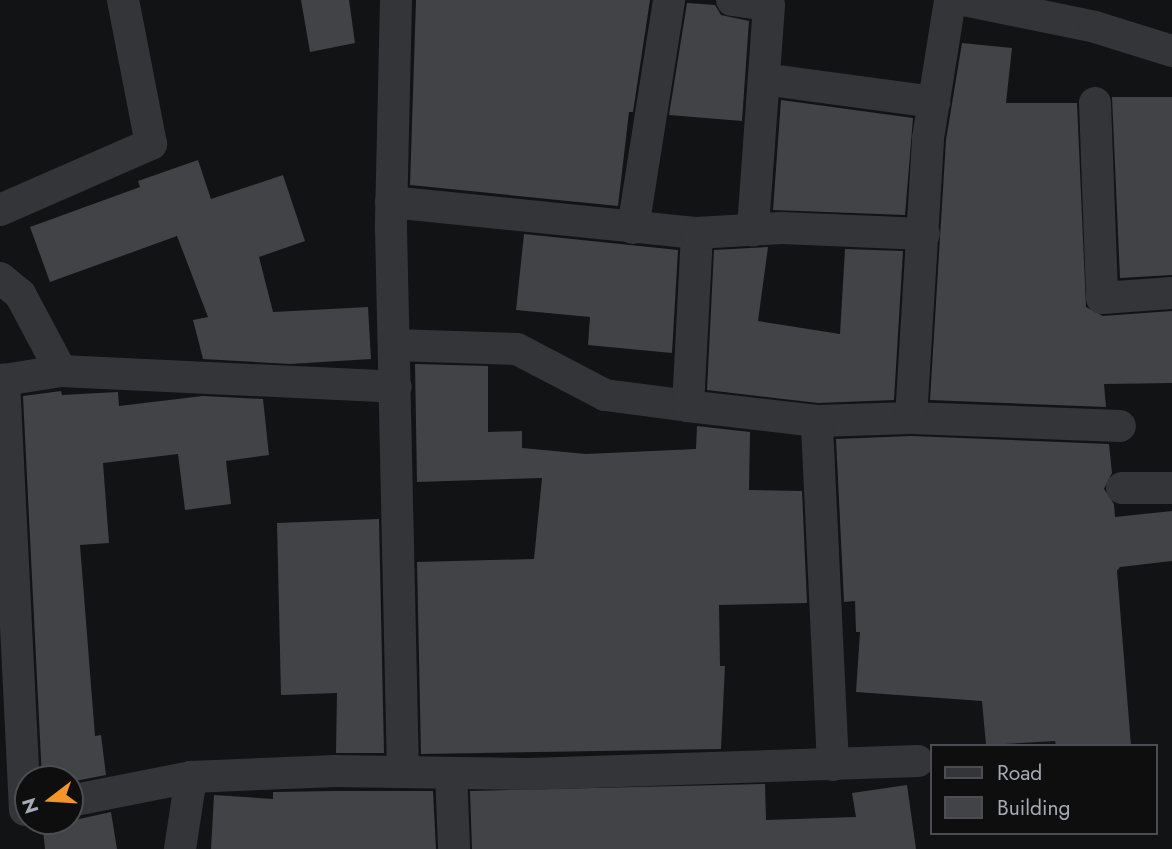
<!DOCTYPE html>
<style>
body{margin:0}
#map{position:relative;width:1172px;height:849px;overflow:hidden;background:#121314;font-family:Jost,sans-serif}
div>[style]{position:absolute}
.building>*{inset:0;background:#414347}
.street>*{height:32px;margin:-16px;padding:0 16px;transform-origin:16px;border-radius:16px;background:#333539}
span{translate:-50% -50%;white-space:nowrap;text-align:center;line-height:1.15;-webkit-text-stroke:5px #0e0e0f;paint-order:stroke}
.legend{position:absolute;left:930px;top:744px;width:228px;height:91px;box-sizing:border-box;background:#0e0e0f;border:2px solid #4a4d51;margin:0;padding:9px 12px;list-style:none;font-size:21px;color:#a4abb5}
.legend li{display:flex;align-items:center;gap:14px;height:35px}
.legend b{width:35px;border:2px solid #4a4d51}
.north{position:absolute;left:14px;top:765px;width:70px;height:70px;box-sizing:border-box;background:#0e0e0f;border:2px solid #4a4d51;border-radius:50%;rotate:253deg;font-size:19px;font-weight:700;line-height:28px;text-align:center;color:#a4abb5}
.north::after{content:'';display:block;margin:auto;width:24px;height:32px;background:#f3952b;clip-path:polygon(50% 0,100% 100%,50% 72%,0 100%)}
</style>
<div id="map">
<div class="building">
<i style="clip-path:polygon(301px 0,349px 0,355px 43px,310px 52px)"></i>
<i style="clip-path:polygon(416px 0,650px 0,633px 112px,629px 112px,618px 206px,410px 185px)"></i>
<i style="clip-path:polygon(687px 3px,715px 5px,721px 15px,749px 21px,742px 121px,669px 115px)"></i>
<i style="clip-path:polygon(962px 43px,1012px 48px,1006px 103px,1077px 103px,1086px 307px,1103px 316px,1172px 311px,1172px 383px,1104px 384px,1106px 407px,930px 400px,946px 140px)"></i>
<i style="clip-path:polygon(1112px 97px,1172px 97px,1172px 275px,1120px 278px)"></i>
<i style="clip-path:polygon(781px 100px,913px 118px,905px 215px,773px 210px)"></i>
<i style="clip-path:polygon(198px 160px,211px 199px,283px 175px,305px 241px,259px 257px,273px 312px,368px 307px,371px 359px,290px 364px,203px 359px,193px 320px,208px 317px,177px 236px,50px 282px,30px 227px,140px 187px,138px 181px)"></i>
<i style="clip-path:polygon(524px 234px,678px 250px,672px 353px,588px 345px,590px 317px,516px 310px)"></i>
<i style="clip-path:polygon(768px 247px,758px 321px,840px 334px,845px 249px,903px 251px,894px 400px,818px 403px,707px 390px,714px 250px)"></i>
<i style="clip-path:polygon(415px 364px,488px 366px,488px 432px,522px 431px,522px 448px,586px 454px,696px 449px,697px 426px,750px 432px,749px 490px,802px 491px,807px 603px,719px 605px,720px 666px,725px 666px,721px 749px,421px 754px,417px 562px,534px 559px,542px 478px,417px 482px)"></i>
<i style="clip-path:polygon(61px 391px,62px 395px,118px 392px,119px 406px,203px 396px,263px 399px,269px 455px,226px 461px,231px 504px,185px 510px,178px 454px,103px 463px,109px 543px,80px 545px,95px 736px,101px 735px,106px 775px,70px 782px,42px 779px,23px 396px)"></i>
<i style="clip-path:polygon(911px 436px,1109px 444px,1112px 473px,1104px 489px,1114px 504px,1115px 517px,1172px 511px,1172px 561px,1120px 567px,1117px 571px,1131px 746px,1056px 746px,1055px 741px,986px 745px,982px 701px,856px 692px,860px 632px,856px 632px,855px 601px,844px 602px,836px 439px)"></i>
<i style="clip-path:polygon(379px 519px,384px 753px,336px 753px,337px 693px,281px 695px,277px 523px)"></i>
<i style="clip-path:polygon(765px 784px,766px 820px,856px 817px,852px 793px,907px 785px,916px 849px,472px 849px,470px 791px)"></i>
<i style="clip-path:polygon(336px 791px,433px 791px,436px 849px,211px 849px,214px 795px,273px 799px,273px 792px)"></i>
<i style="clip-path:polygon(111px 812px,117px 849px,45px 849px,42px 821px,70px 821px)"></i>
</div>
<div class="street">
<i style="left:396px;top:0;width:228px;rotate:91.3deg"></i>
<i style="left:391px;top:228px;width:544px;rotate:88.74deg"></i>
<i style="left:732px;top:0;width:37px;rotate:8deg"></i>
<i style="left:769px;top:5px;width:226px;rotate:94.1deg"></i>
<i style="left:964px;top:0;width:134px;rotate:11.6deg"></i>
<i style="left:1095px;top:27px;width:81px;rotate:17.3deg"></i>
<i style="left:764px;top:79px;width:172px;rotate:7.7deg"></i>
<i style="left:1095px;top:103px;width:195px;rotate:87.9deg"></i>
<i style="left:1102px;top:298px;width:70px;rotate:-4.1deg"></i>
<i style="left:391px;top:202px;width:308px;rotate:5.8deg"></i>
<i style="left:0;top:210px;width:165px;rotate:-23.6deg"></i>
<i style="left:151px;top:144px;width:147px;rotate:-101deg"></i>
<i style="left:633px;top:228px;width:231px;rotate:-81deg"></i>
<i style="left:0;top:278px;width:26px;rotate:39deg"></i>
<i style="left:20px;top:294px;width:87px;rotate:62deg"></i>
<i style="left:394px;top:345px;width:123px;rotate:1.9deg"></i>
<i style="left:517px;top:349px;width:99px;rotate:27.6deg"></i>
<i style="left:605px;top:395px;width:84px;rotate:7.5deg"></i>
<i style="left:911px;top:418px;width:209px;rotate:2.2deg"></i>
<i style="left:817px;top:421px;width:94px;rotate:-1.8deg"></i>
<i style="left:911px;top:418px;width:281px;rotate:-86.5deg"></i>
<i style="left:928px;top:138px;width:140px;rotate:-80.9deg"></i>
<i style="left:1122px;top:488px;width:50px"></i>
<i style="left:833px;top:765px;width:344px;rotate:-92.7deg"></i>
<i style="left:817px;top:421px;width:130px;rotate:-173.4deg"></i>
<i style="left:688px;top:406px;width:173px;rotate:-87deg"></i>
<i style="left:697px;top:233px;width:85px;rotate:-3.4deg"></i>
<i style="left:782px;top:228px;width:142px;rotate:2.4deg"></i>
<i style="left:451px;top:773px;width:76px;rotate:87.7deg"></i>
<i style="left:70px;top:801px;width:123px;rotate:-11.2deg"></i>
<i style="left:191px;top:777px;width:145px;rotate:-2.4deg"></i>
<i style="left:336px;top:771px;width:193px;rotate:0.9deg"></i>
<i style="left:529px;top:774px;width:389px;rotate:-1.9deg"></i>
<i style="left:25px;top:810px;width:431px;rotate:-92.8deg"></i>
<i style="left:4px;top:380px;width:58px;rotate:-9deg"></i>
<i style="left:61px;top:371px;width:335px;rotate:2.7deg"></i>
<i style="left:180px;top:849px;width:73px;rotate:-81.3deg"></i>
</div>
<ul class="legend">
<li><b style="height:9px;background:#333539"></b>Road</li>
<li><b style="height:19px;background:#414347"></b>Building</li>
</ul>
<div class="north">N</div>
</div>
